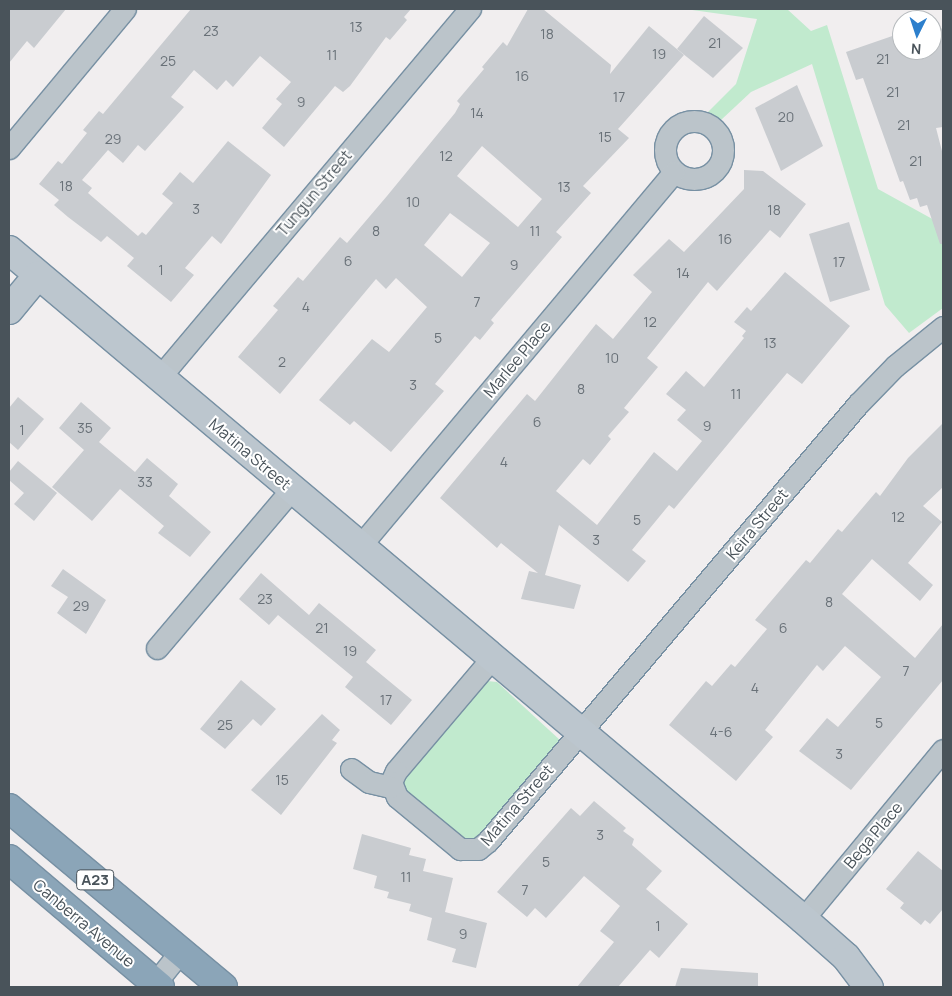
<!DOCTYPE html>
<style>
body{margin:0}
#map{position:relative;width:952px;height:996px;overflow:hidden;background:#f1eeef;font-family:Manrope,sans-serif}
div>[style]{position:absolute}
.green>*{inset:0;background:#c1eace}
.building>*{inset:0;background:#c9ccd0}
.roads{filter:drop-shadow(1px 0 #7790a3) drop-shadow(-1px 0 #7790a3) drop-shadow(0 1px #7790a3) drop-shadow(0 -1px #7790a3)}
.street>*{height:21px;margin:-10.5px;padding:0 10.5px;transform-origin:10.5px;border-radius:10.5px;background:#bbc4ca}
.street>.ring{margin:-10.5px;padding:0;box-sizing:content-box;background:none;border:21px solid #bbc4ca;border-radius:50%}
.secondary>*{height:28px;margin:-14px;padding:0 14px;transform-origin:14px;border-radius:14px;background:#bcc6ce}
.highway>*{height:28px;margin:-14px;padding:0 14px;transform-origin:14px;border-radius:14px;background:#8ba5b8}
span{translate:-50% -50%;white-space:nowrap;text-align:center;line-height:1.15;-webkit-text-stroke:4px #fff;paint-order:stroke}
.number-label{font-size:14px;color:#697178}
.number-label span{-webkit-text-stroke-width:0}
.shield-label span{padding:1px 4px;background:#fff;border:1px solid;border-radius:4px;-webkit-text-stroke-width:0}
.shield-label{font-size:15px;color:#49535a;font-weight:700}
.street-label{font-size:16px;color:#49535a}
.frame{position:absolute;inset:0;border:10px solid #49535a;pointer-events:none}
.north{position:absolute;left:892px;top:10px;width:50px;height:50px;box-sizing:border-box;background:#fff;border:1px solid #b6babd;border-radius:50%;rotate:184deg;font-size:14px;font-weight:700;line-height:20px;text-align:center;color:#49535a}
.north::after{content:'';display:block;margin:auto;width:18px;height:22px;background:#2d7fcc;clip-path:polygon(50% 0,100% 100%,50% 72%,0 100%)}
</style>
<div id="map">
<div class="green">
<i style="clip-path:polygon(685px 9px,787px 9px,811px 31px,827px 25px,878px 189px,936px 221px,943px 244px,943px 308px,909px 333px,885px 305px,812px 64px,751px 92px,721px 120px,708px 112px,736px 84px,757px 19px)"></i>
<i style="clip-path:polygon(487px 681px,497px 682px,561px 741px,479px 838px,463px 842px,404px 790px,404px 780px)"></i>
</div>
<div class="building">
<i style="clip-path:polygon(9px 9px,66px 9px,34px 48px,27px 41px,9px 63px)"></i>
<i style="clip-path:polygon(191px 9px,411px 9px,404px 17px,407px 20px,390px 40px,386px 37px,350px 86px,343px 92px,335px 86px,284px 147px,262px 128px,282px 104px,276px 99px,291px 82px,260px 56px,233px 87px,226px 80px,217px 90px,194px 70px,171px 97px,184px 107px,145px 151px,138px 145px,123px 163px,108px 150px,82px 180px,92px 188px,88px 193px,138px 236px,142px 232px,146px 235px,173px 203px,162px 194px,180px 172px,193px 183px,228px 141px,271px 175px,221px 244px,212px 236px,185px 268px,194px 275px,171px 302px,127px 266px,134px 258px,107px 236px,101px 242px,68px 217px,54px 205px,59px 200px,39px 184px,58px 161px,62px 164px,87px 133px,83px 130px,99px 111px,103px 114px)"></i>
<i style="clip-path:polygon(evenodd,528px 9px,543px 9px,611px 65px,610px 74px,649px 26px,684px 55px,618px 129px,629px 138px,583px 186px,591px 193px,556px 232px,562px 237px,491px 320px,494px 323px,480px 340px,475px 336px,435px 384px,444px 391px,391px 452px,354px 421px,350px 425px,319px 400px,372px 339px,389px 352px,427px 307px,396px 278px,386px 289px,376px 279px,280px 394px,238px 357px,278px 310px,273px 306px,298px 277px,303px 281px,340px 237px,347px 243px,387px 196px,455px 113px,460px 104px,457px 101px,484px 69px,482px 67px,503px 42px,507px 46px,528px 9px,482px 146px,542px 199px,518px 227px,457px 176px,482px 146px,528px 9px,450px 213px,490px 243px,462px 277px,424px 245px,450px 213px)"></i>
<i style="clip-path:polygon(704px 16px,743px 48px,713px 78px,677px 49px)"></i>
<i style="clip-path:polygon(943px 28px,943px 127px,936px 128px,943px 155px,943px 244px,940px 244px,927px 205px,920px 207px,917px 198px,910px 200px,903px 181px,900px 182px,863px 78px,856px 80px,846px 52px,901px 33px,902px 50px,932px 50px,932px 32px)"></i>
<i style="clip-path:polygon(797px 85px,823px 146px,781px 171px,755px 108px)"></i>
<i style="clip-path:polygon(744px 170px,763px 171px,806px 204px,780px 238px,770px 230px,717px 291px,708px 282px,647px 358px,658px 367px,624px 408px,629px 412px,608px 436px,611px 439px,590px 465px,583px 459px,556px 491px,597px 525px,654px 452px,677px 471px,702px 441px,677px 420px,686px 410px,666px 394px,686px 371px,704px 387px,744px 338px,742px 336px,746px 331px,734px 322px,747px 307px,751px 311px,785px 272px,850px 326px,802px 384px,787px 373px,674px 509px,669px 505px,632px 550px,646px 561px,628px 582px,559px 525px,545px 575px,581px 585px,574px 609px,521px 599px,529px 571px,538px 573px,501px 543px,497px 548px,440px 498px,527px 394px,535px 401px,596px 324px,613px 339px,652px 292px,633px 275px,669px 239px,684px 252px,744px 189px)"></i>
<i style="clip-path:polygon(849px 222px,870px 290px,830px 302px,809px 234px)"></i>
<i style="clip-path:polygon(18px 397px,44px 419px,18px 450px,9px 442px,9px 408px)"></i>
<i style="clip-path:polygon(81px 402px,111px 428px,99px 442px,135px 472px,147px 458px,178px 484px,169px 496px,211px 532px,190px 557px,158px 533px,164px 526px,120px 489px,92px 521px,52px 487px,84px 450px,59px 428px)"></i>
<i style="clip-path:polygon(943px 423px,943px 487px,923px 506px,942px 522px,908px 563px,933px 585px,920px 601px,872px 559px,842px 594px,915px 658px,943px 624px,943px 680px,851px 790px,799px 751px,827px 718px,838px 727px,881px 677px,845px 646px,823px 671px,817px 665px,765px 730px,773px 737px,736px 781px,669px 725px,706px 681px,712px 686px,731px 664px,735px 667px,767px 629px,755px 620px,806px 560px,810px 563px,838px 529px,842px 532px,876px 492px,880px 496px,908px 458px)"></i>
<i style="clip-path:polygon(18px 461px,57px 493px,34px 521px,14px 504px,24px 493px,9px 480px,9px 472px)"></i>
<i style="clip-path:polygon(63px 569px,106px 600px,86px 634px,57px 613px,68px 597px,51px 586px)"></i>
<i style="clip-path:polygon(261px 573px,309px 615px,319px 603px,376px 650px,366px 662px,412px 700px,391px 725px,345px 687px,353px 677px,278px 615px,269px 625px,239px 599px)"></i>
<i style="clip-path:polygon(241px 680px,276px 709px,261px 726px,253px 719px,225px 749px,200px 729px)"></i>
<i style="clip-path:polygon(322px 714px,340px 730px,332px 740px,337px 743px,281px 815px,251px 790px)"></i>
<i style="clip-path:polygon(594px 801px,626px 828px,623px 831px,634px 839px,632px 845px,662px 871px,646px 889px,688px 924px,659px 958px,650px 950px,618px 987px,577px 987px,614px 942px,600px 931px,620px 906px,584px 876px,546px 918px,535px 908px,527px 917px,497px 892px,571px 808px,580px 816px)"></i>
<i style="clip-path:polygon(362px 834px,411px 848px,409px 855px,426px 859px,423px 871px,453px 878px,445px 912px,487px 923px,476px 968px,452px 962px,456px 949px,427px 940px,432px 918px,409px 911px,411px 904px,387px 898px,389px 892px,374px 888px,377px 876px,353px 869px)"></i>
<i style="clip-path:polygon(918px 851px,943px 871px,943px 909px,930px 924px,925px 920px,921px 925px,900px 908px,904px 903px,886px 889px)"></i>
<i style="clip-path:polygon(681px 968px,758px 973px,758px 987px,675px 987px)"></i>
</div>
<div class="roads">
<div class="street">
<i class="ring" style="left:665px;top:121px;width:37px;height:37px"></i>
<i style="left:9px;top:148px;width:181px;rotate:-50.2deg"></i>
<i style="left:159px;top:378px;width:483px;rotate:-49.9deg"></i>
<i style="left:360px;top:546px;width:488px;rotate:-50deg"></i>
<i style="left:157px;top:648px;width:209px;rotate:-49.7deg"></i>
<i style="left:492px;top:658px;width:148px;rotate:130.3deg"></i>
<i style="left:396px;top:771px;width:12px;rotate:114deg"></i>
<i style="left:391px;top:782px;width:16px;rotate:68deg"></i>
<i style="left:397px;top:797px;width:82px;rotate:39.5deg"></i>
<i style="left:460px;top:849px;width:18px"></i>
<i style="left:478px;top:849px;width:13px;rotate:-39deg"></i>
<i style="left:488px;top:841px;width:573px;rotate:-49.75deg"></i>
<i style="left:858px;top:404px;width:53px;rotate:-45.8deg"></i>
<i style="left:895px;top:366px;width:62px;rotate:-39.1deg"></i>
<i style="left:351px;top:769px;width:22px;rotate:36deg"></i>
<i style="left:369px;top:782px;width:22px;rotate:13deg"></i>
<i style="left:803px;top:919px;width:219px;rotate:-50.4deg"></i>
<i style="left:152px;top:987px;width:45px;rotate:-51.3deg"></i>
</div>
<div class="secondary">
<i style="left:9px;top:250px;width:1038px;rotate:40.12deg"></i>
<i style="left:803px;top:919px;width:57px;rotate:41.5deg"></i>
<i style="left:846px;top:957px;width:38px;rotate:53deg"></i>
<i style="left:9px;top:310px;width:45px;rotate:-50.4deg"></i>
</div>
<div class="highway">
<i style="left:9px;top:808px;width:279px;rotate:39.9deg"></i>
<i style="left:9px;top:859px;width:198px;rotate:40.3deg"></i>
</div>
</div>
<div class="number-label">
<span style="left:356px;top:27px">13</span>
<span style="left:211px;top:31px">23</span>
<span style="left:547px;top:34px">18</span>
<span style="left:715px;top:43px">21</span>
<span style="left:659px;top:54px">19</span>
<span style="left:332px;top:55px">11</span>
<span style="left:883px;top:59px">21</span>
<span style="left:168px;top:61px">25</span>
<span style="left:522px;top:76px">16</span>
<span style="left:893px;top:92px">21</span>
<span style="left:619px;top:97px">17</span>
<span style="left:301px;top:102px">9</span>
<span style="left:477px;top:113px">14</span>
<span style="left:786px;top:117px">20</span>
<span style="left:904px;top:125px">21</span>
<span style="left:605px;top:137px">15</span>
<span style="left:113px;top:139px">29</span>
<span style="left:446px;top:156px">12</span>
<span style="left:916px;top:161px">21</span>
<span style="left:66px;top:186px">18</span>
<span style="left:564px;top:187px">13</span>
<span style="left:413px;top:202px">10</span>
<span style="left:196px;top:209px">3</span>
<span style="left:774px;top:210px">18</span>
<span style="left:376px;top:231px">8</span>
<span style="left:535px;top:231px">11</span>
<span style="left:725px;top:239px">16</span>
<span style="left:348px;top:261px">6</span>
<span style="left:839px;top:262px">17</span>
<span style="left:514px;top:265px">9</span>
<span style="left:161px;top:270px">1</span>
<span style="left:683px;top:273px">14</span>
<span style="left:477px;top:302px">7</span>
<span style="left:306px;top:307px">4</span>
<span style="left:650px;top:322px">12</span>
<span style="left:438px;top:338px">5</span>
<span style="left:770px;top:343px">13</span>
<span style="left:612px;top:358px">10</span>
<span style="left:282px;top:362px">2</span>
<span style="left:413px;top:385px">3</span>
<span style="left:581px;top:389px">8</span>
<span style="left:736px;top:394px">11</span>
<span style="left:537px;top:422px">6</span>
<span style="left:707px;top:426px">9</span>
<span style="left:85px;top:428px">35</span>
<span style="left:22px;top:430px">1</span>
<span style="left:504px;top:462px">4</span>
<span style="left:145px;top:482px">33</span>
<span style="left:898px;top:517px">12</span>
<span style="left:637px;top:520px">5</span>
<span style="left:596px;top:540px">3</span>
<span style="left:265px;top:599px">23</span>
<span style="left:829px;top:602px">8</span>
<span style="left:81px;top:606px">29</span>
<span style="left:322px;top:628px">21</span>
<span style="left:783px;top:628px">6</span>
<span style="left:350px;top:651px">19</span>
<span style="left:906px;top:671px">7</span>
<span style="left:755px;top:688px">4</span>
<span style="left:386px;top:700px">17</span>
<span style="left:879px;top:723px">5</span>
<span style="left:225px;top:725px">25</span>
<span style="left:721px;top:732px">4-6</span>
<span style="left:839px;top:754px">3</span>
<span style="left:282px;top:780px">15</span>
<span style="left:600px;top:835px">3</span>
<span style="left:546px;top:862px">5</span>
<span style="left:406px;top:877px">11</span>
<span style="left:525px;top:890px">7</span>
<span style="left:658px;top:926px">1</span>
<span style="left:463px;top:934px">9</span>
</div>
<div class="shield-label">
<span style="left:95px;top:880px">A23</span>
</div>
<div class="street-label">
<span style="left:314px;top:193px;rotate:-50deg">Tungun Street</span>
<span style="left:517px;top:359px;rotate:-50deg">Marlee Place</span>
<span style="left:250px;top:454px;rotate:40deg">Matina Street</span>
<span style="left:757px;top:524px;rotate:-50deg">Keira Street</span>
<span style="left:517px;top:805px;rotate:-49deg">Matina Street</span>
<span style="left:873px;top:835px;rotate:-50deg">Bega Place</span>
<span style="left:84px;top:923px;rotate:40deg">Canberra Avenue</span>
</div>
<div class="frame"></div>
<div class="north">N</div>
</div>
